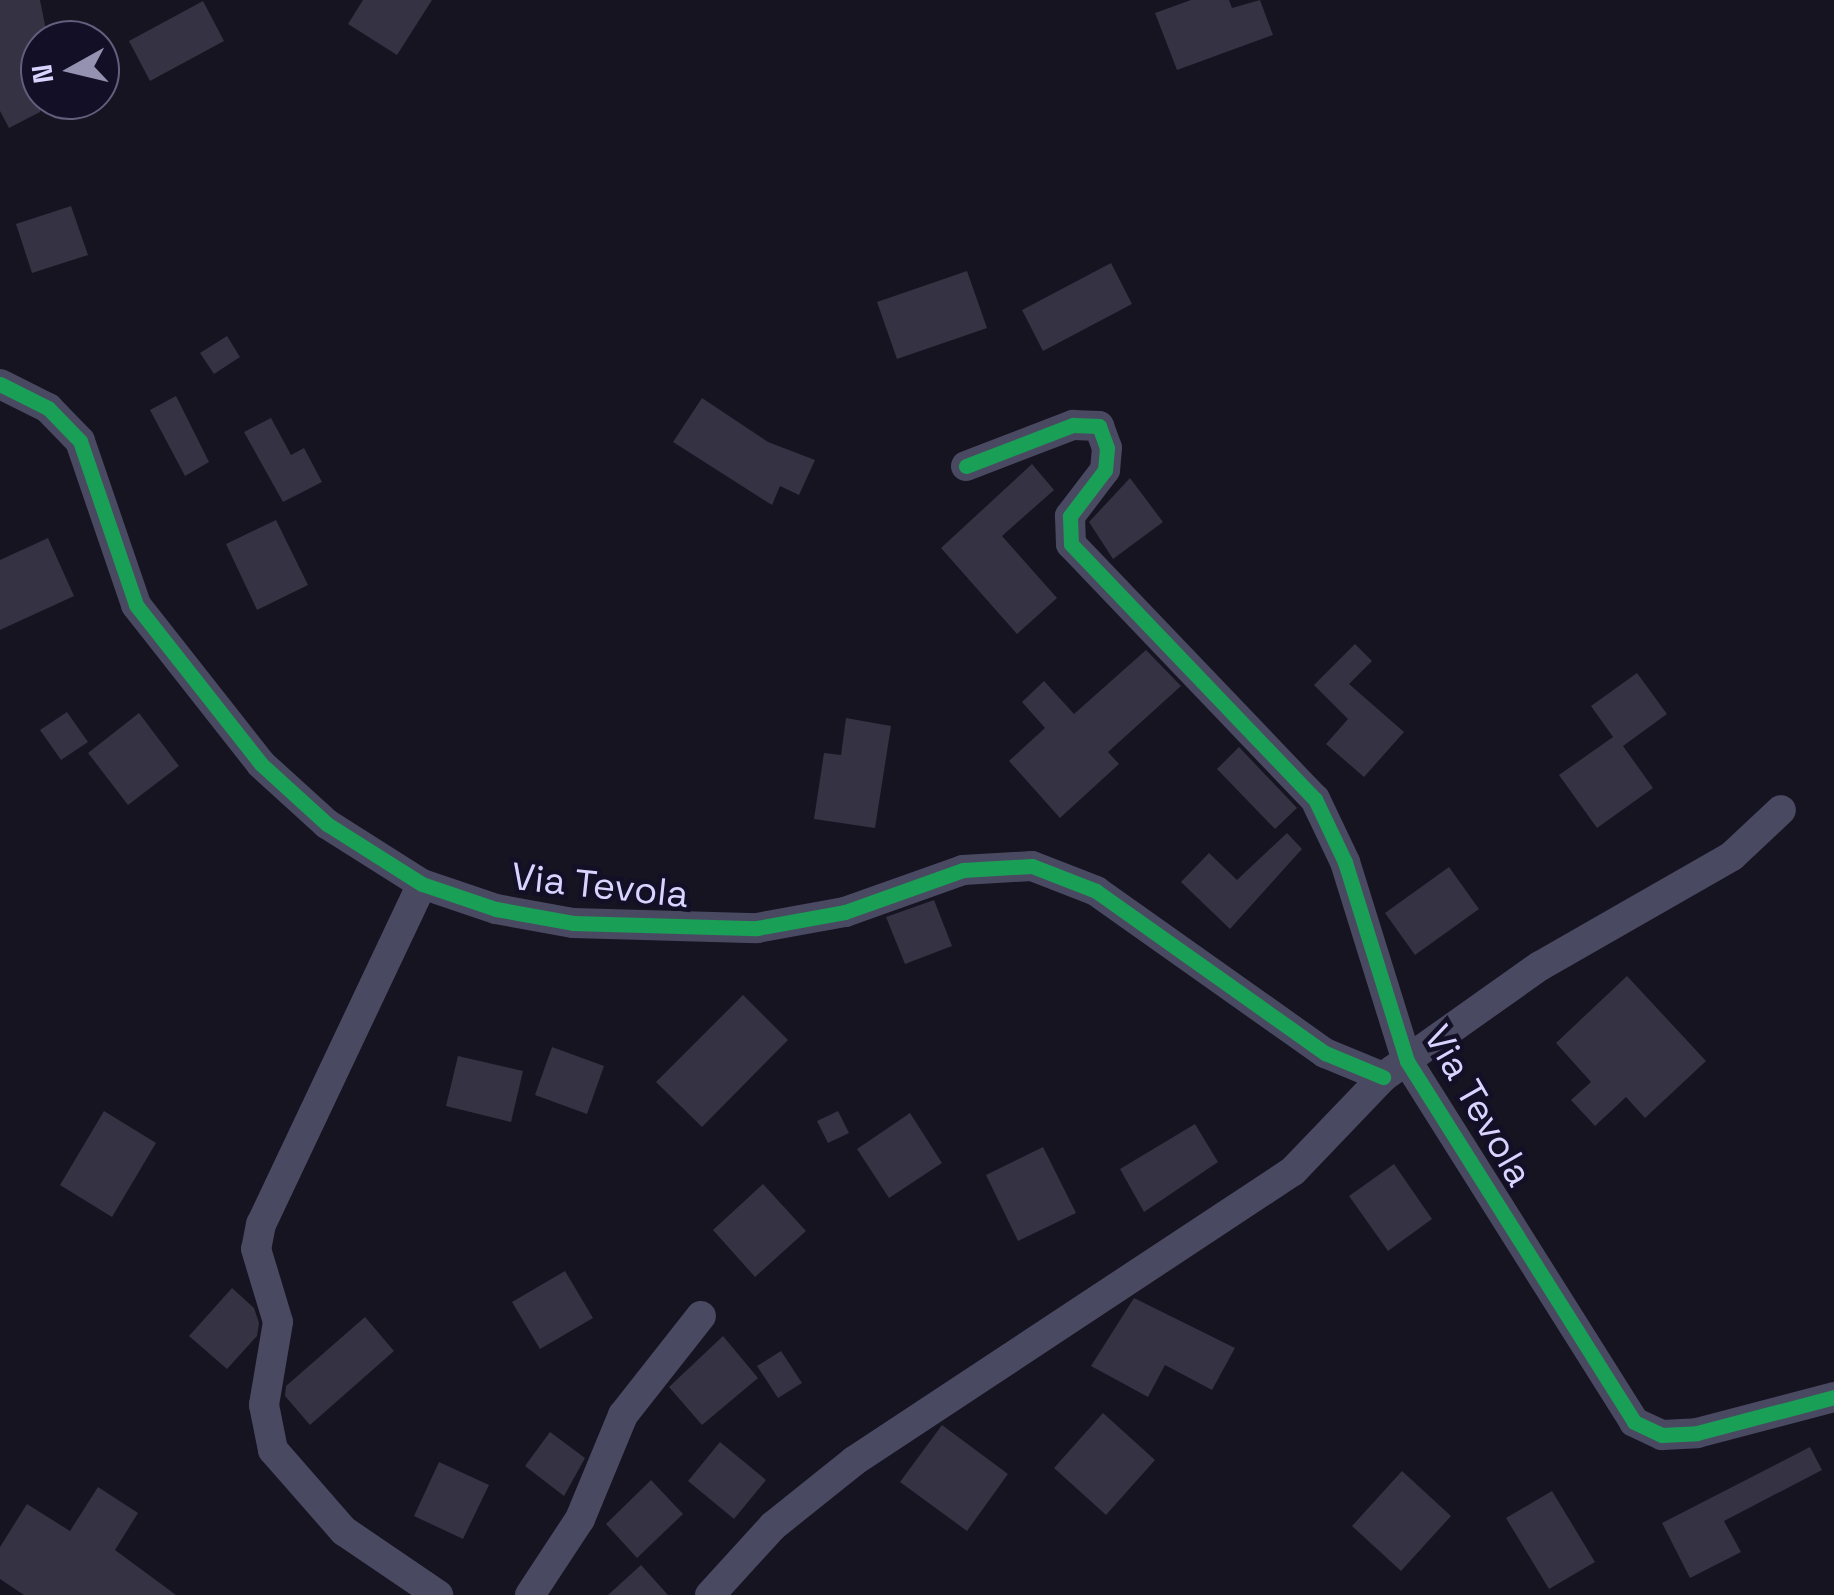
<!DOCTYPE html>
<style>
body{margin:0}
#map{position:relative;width:1834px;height:1595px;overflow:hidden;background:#161421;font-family:"Space Grotesk",sans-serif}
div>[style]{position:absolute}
.building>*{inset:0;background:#343243}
.street>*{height:30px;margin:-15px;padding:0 15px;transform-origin:15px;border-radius:15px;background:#4a4962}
.cycleway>*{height:15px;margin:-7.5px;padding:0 7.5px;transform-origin:7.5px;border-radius:7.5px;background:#1a9f57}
span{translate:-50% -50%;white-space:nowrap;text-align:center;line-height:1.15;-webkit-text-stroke:9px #130f26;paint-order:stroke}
.street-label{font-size:38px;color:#d9d4ff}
.north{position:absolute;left:20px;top:20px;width:100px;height:100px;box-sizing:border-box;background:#130f26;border:2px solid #625e7d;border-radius:50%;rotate:262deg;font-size:28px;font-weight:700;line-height:40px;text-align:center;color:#d9d4ff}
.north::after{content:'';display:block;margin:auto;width:35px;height:45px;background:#9591b1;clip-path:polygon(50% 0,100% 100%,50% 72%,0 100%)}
</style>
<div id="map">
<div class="building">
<i style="clip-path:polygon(0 0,40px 0,48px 40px,40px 40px,40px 112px,9px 128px,0 111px)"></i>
<i style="clip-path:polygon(363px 0,432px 0,397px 55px,348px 24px)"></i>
<i style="clip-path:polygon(1191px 0,1229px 0,1232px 8px,1260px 0,1273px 35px,1177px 70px,1155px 13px)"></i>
<i style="clip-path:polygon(203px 1px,224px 41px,150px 81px,129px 41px)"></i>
<i style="clip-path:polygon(71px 206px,88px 255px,32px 273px,16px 224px)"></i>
<i style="clip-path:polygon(1111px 263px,1132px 304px,1043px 351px,1022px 310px)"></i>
<i style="clip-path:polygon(967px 271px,987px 328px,897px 359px,877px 302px)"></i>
<i style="clip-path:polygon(227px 336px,240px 357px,214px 374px,200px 353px)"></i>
<i style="clip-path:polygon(176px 396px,209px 462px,185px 476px,150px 410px)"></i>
<i style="clip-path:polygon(702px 398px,768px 442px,815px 460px,799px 495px,780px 486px,772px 505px,673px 442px)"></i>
<i style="clip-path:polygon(271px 418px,291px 455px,304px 448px,322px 482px,283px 502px,244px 432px)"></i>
<i style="clip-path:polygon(1032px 464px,1054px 490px,1002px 536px,1057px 598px,1017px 634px,941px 548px)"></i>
<i style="clip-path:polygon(1130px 478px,1163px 522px,1113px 559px,1089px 522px)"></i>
<i style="clip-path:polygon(276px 520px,308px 585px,257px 610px,226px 544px)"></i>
<i style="clip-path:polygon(48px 538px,74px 596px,0 630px,0 560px)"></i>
<i style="clip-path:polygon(1355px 644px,1372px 661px,1349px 684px,1404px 732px,1364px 777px,1326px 744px,1348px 719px,1314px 685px)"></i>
<i style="clip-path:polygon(1146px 650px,1181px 686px,1108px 752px,1119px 764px,1060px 818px,1009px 761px,1045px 728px,1022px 702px,1044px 681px,1074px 714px)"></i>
<i style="clip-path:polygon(1637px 673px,1667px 714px,1623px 746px,1653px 788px,1597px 828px,1559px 775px,1613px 737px,1591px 706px)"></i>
<i style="clip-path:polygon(67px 712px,88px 742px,61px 760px,40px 730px)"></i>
<i style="clip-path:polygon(139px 713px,179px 766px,128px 805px,88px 753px)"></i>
<i style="clip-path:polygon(846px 718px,891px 726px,875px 828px,814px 819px,824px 753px,841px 755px)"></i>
<i style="clip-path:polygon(1239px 747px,1297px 808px,1275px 829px,1217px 769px)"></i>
<i style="clip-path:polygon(1287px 833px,1302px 849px,1230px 929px,1181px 882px,1209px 853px,1237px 880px)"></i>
<i style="clip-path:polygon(1449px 867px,1479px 909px,1415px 955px,1385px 913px)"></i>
<i style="clip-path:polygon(934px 900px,952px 946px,905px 964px,886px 917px)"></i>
<i style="clip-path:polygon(1627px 976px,1706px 1061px,1645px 1118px,1626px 1097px,1595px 1126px,1571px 1100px,1591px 1082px,1556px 1043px)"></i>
<i style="clip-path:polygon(743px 995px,788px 1040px,702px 1127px,656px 1082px)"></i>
<i style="clip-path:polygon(552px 1047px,604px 1066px,587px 1114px,535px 1095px)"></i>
<i style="clip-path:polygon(458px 1056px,523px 1071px,511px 1122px,446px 1106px)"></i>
<i style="clip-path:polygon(104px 1111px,156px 1143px,112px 1217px,60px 1185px)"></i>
<i style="clip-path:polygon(838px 1111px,849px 1133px,828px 1143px,817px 1121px)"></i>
<i style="clip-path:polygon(910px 1113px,942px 1163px,889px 1198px,857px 1149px)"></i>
<i style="clip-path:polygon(1195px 1124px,1218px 1162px,1144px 1212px,1120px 1169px)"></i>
<i style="clip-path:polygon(1043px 1147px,1076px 1213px,1018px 1241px,986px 1175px)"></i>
<i style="clip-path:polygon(1394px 1164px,1432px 1219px,1388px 1251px,1349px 1196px)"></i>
<i style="clip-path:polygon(763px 1184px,806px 1231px,755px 1277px,713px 1230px)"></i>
<i style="clip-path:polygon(565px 1271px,593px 1318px,540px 1349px,512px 1302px)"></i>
<i style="clip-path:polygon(232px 1288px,254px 1308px,259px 1323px,257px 1336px,227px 1369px,189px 1336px)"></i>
<i style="clip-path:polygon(1134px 1298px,1235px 1348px,1212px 1390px,1165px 1365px,1148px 1397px,1091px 1366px)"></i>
<i style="clip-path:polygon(365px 1317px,394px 1351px,310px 1425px,285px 1396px,286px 1386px)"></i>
<i style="clip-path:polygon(723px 1336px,758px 1378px,702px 1425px,669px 1387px)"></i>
<i style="clip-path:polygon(781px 1351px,802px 1383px,778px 1398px,757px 1366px)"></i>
<i style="clip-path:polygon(1103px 1413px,1155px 1460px,1106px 1515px,1054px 1468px)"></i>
<i style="clip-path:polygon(942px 1425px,1008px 1474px,967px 1531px,900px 1482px)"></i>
<i style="clip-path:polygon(550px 1432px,585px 1458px,564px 1496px,525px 1466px)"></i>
<i style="clip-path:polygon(720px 1442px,766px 1480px,734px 1519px,688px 1481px)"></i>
<i style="clip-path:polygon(1810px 1447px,1822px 1470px,1724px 1521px,1741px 1552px,1690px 1578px,1662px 1523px)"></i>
<i style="clip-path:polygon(439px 1462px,489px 1485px,463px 1539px,414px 1516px)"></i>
<i style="clip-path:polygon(1402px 1471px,1451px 1516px,1401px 1571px,1352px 1526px)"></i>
<i style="clip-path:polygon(651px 1480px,683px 1514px,637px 1558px,606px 1524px)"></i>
<i style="clip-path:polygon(98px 1487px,138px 1513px,115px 1550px,176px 1595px,24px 1595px,0 1579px,0 1547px,27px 1504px,70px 1531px)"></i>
<i style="clip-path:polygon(1552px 1491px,1595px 1562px,1549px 1589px,1506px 1518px)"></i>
<i style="clip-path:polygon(641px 1565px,668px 1595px,608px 1595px)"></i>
</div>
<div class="street">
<i style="left:0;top:384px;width:54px;rotate:26.6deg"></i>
<i style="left:48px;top:408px;width:46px;rotate:45.9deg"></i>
<i style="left:80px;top:441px;width:173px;rotate:71.1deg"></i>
<i style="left:136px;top:605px;width:202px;rotate:51.8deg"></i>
<i style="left:261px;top:764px;width:89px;rotate:42.3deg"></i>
<i style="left:327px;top:824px;width:112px;rotate:32.3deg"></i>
<i style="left:422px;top:884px;width:78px;rotate:18.7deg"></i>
<i style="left:496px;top:909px;width:78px;rotate:10.3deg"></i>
<i style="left:573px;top:923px;width:184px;rotate:1.6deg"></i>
<i style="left:757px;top:928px;width:89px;rotate:-10.3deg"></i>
<i style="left:845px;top:912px;width:125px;rotate:-19.6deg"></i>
<i style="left:963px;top:870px;width:69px;rotate:-3.3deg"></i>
<i style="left:1032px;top:866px;width:69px;rotate:21.3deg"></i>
<i style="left:1096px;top:891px;width:281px;rotate:35.3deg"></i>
<i style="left:1325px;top:1053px;width:63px;rotate:22.5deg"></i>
<i style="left:966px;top:466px;width:115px;rotate:-21deg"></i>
<i style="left:1073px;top:425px;width:26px;rotate:2deg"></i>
<i style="left:1099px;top:426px;width:23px;rotate:70deg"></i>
<i style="left:1107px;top:448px;width:22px;rotate:95deg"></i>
<i style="left:1105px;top:470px;width:58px;rotate:127.3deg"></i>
<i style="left:1070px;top:516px;width:28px;rotate:88deg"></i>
<i style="left:1071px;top:544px;width:353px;rotate:46.3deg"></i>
<i style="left:1315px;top:799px;width:70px;rotate:64.5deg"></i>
<i style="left:1345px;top:862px;width:208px;rotate:72.7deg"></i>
<i style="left:1407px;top:1061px;width:426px;rotate:57.8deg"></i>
<i style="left:1634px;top:1422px;width:31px;rotate:25deg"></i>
<i style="left:1662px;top:1435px;width:35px;rotate:-3deg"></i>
<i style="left:1697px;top:1433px;width:142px;rotate:-14.7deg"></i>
<i style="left:422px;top:884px;width:376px;rotate:115.3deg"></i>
<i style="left:261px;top:1224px;width:25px;rotate:101deg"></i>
<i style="left:256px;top:1249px;width:76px;rotate:73.2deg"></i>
<i style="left:278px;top:1322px;width:84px;rotate:99.6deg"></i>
<i style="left:264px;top:1405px;width:46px;rotate:78.7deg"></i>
<i style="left:273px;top:1450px;width:108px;rotate:48.8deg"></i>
<i style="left:344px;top:1531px;width:114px;rotate:34.2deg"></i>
<i style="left:530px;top:1595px;width:91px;rotate:-56.7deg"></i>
<i style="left:580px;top:1519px;width:113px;rotate:-67.5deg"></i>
<i style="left:623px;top:1415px;width:126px;rotate:-51.8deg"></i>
<i style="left:710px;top:1595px;width:93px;rotate:-47.6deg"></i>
<i style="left:773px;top:1526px;width:104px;rotate:-38.7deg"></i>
<i style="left:854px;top:1461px;width:526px;rotate:-33.45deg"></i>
<i style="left:1293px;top:1171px;width:130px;rotate:-46.2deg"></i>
<i style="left:1383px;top:1077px;width:192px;rotate:-35.3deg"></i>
<i style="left:1540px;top:966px;width:221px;rotate:-29.8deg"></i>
<i style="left:1732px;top:856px;width:67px;rotate:-43.2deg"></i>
</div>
<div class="cycleway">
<i style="left:0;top:384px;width:54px;rotate:26.6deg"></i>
<i style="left:48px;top:408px;width:46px;rotate:45.9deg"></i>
<i style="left:80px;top:441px;width:173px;rotate:71.1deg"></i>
<i style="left:136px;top:605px;width:202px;rotate:51.8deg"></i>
<i style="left:261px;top:764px;width:89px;rotate:42.3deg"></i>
<i style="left:327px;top:824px;width:112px;rotate:32.3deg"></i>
<i style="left:422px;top:884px;width:78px;rotate:18.7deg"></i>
<i style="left:496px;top:909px;width:78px;rotate:10.3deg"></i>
<i style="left:573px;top:923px;width:184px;rotate:1.6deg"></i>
<i style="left:757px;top:928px;width:89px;rotate:-10.3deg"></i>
<i style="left:845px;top:912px;width:125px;rotate:-19.6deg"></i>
<i style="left:963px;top:870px;width:69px;rotate:-3.3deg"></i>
<i style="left:1032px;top:866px;width:69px;rotate:21.3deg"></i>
<i style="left:1096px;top:891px;width:281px;rotate:35.3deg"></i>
<i style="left:1325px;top:1053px;width:63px;rotate:22.5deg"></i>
<i style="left:966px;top:466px;width:115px;rotate:-21deg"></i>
<i style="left:1073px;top:425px;width:26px;rotate:2deg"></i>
<i style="left:1099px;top:426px;width:23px;rotate:70deg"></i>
<i style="left:1107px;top:448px;width:22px;rotate:95deg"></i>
<i style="left:1105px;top:470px;width:58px;rotate:127.3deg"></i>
<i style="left:1070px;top:516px;width:28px;rotate:88deg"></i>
<i style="left:1071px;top:544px;width:353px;rotate:46.3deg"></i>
<i style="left:1315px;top:799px;width:70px;rotate:64.5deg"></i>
<i style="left:1345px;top:862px;width:208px;rotate:72.7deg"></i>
<i style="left:1407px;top:1061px;width:426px;rotate:57.8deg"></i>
<i style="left:1634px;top:1422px;width:31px;rotate:25deg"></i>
<i style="left:1662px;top:1435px;width:35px;rotate:-3deg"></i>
<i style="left:1697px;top:1433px;width:142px;rotate:-14.7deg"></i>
</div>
<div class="street-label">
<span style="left:600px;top:886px;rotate:6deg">Via Tevola</span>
<span style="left:1478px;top:1106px;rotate:60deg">Via Tevola</span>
</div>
<div class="north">N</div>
</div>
